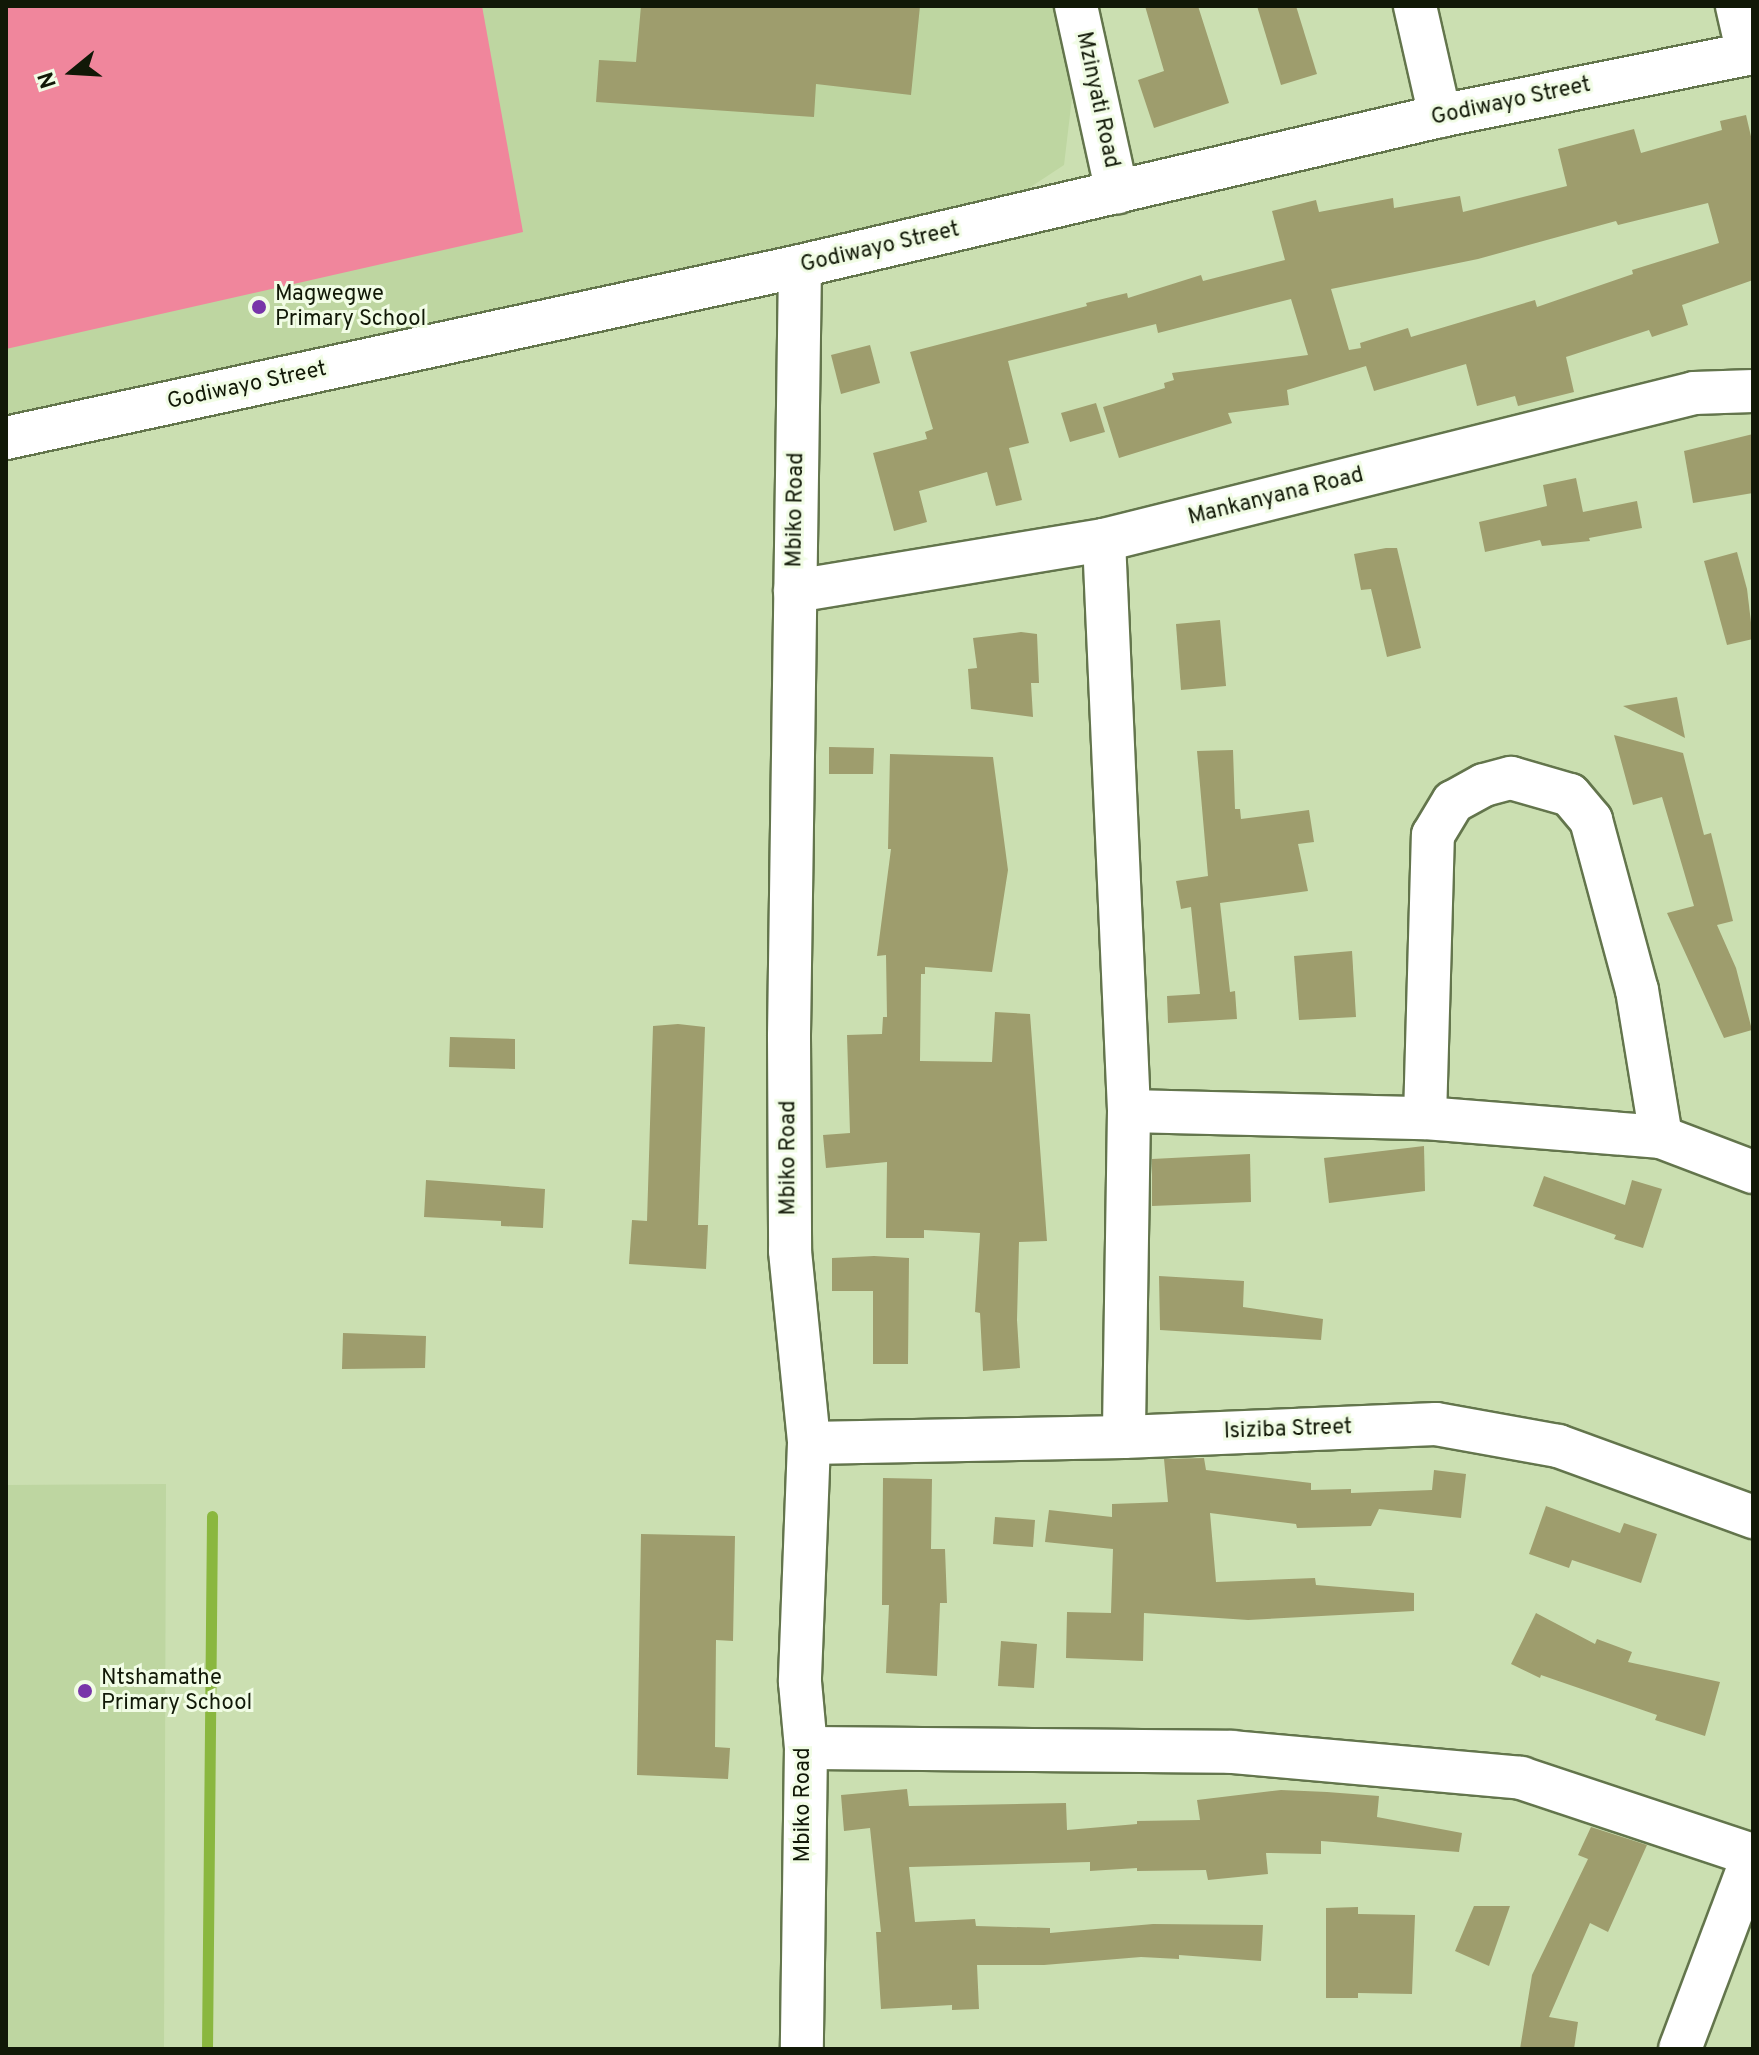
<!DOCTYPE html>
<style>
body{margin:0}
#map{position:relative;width:1759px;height:2055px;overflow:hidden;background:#cbdfb1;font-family:Overpass,sans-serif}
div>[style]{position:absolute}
.built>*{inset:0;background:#bed6a1}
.green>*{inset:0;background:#f0869c}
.stream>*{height:11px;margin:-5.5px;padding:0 5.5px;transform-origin:5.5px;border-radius:5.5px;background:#8ab73f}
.building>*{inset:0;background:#9e9d6d}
.roads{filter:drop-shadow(2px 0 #63754c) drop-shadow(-2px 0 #63754c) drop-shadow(0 2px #63754c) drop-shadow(0 -2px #63754c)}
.minor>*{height:42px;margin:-21px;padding:0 21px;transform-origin:21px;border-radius:21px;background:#fff}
.dots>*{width:22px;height:22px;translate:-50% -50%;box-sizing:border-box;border:4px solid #f1fce5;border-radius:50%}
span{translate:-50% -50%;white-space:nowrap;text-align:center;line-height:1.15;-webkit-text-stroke:6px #f1fce5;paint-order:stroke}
.street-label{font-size:22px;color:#111807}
.poi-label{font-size:22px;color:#111807}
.left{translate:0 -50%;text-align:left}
.frame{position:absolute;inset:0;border:8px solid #111807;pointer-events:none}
.north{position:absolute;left:32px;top:32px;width:80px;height:80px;-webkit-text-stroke:6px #f1fce5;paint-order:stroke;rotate:252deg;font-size:22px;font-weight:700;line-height:32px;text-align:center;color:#111807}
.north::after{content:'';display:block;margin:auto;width:28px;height:36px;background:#111807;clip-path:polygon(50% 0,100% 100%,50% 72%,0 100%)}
</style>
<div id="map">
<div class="built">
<i style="clip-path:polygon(6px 6px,1056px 6px,1074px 81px,1064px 165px,1017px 196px,6px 418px)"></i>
<i style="clip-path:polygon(166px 1484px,164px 2049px,6px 2049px,6px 1485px)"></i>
</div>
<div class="green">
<i style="clip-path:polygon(6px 6px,482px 6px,523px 232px,6px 349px)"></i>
</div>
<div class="stream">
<i style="left:207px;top:2049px;width:533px;rotate:-89.46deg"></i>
</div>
<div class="building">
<i style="clip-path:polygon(641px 6px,920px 6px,911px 95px,816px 84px,814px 117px,596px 102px,599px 60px,636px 62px)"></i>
<i style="clip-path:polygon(1145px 6px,1198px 6px,1229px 103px,1154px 128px,1138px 80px,1164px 71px)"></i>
<i style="clip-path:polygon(1257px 6px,1296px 6px,1317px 74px,1281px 85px)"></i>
<i style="clip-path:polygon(evenodd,1746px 115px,1753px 145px,1753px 280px,1682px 305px,1688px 325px,1652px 337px,1649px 330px,1566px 357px,1574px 392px,1518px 406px,1515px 396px,1477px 406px,1466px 364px,1374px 391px,1366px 366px,1287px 390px,1289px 405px,1228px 413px,1232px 423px,1119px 458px,1103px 407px,1165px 388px,1164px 383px,1174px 380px,1172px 373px,1308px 355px,1291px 299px,1158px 333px,1156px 324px,1008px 361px,1029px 443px,1009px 448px,1022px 500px,996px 506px,987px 472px,919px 491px,927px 522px,894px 531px,873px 453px,927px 439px,925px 432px,933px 429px,910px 352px,1087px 306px,1086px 303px,1127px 293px,1128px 298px,1201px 275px,1203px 281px,1285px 260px,1272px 211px,1316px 200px,1319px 212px,1393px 198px,1394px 208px,1460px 196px,1463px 212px,1567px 186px,1558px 149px,1634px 129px,1641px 153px,1722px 130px,1720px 121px,1746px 115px,1708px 203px,1719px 243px,1632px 270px,1633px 274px,1537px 307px,1535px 300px,1411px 337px,1408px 328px,1360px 343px,1361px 348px,1349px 350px,1331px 289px,1478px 259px,1616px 221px,1618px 225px,1708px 203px)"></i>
<i style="clip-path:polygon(870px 345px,880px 383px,841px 394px,831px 355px)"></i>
<i style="clip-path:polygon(1096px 403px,1105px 432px,1070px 442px,1061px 413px)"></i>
<i style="clip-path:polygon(1753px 434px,1753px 493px,1693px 503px,1684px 451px)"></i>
<i style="clip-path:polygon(1576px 478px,1583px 512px,1637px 501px,1642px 528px,1589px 538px,1590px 541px,1542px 546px,1540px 540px,1485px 552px,1479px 522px,1547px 506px,1543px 485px)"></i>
<i style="clip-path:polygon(1386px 548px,1397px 548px,1421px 648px,1387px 657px,1371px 589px,1361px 590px,1354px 554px)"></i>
<i style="clip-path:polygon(1737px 552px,1747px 589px,1753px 639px,1727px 645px,1704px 561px)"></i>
<i style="clip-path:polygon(1220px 620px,1226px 686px,1181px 690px,1176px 624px)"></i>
<i style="clip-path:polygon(1021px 632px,1037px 634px,1039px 683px,1031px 683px,1033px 717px,971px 709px,968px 669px,977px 668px,973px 638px)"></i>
<i style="clip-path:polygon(1677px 697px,1685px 738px,1623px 706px)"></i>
<i style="clip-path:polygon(1614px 735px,1683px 753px,1704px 835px,1711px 833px,1733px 921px,1717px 925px,1736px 968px,1752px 1030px,1724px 1038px,1667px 913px,1694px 906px,1662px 797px,1633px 805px)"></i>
<i style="clip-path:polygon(829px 747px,874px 748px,873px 774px,829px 774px)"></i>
<i style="clip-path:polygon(1233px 750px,1235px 809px,1240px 809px,1241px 819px,1309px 810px,1314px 842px,1298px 844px,1308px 891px,1220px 903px,1230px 992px,1235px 991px,1237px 1019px,1168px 1023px,1167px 996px,1200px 994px,1191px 907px,1181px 909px,1176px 881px,1208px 876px,1197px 751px)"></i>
<i style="clip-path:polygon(890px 754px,993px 757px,1008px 870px,992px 972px,925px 967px,925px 974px,921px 974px,920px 1061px,992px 1062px,995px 1012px,1030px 1014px,1047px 1241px,1019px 1242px,1017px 1320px,1020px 1368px,983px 1371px,980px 1313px,975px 1312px,980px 1233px,924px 1230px,924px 1238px,886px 1238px,887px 1162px,826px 1168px,823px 1135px,850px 1133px,847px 1035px,882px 1034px,883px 1017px,887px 1017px,886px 955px,877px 956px,891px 849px,888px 849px)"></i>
<i style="clip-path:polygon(1352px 951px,1356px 1017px,1299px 1020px,1294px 956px)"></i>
<i style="clip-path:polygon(678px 1024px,705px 1027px,698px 1225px,708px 1225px,706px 1269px,629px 1264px,632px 1220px,647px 1221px,653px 1026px)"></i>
<i style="clip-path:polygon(450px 1037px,515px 1039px,515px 1069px,449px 1067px)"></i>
<i style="clip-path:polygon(1424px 1146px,1425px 1191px,1329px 1203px,1324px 1158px)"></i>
<i style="clip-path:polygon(1250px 1154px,1251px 1202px,1152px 1206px,1152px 1159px)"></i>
<i style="clip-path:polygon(1544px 1176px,1625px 1205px,1632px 1180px,1662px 1189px,1643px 1248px,1614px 1239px,1616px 1235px,1533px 1206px)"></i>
<i style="clip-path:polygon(426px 1180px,545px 1189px,543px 1228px,501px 1226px,501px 1221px,424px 1217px)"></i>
<i style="clip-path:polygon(874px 1256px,909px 1258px,908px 1364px,873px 1364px,873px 1291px,832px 1291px,832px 1258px)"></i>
<i style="clip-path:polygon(1159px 1276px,1244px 1281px,1243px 1307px,1323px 1319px,1321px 1340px,1160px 1330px)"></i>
<i style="clip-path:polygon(343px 1333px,426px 1336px,425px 1368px,342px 1369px)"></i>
<i style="clip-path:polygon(1204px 1458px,1206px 1470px,1311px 1483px,1311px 1490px,1351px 1489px,1351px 1493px,1432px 1490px,1434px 1470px,1466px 1474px,1461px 1518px,1379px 1509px,1371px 1526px,1297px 1528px,1296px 1524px,1210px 1513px,1216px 1582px,1315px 1578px,1316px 1585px,1414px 1593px,1414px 1611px,1248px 1620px,1144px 1613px,1143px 1661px,1066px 1658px,1067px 1612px,1111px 1613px,1113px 1549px,1045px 1542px,1049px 1510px,1112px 1517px,1112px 1504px,1168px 1502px,1164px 1459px)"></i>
<i style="clip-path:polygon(883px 1478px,932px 1479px,931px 1549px,945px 1549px,947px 1603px,940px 1603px,937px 1676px,886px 1673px,889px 1605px,882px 1605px)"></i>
<i style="clip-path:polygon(1546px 1506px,1620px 1533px,1624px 1523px,1657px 1534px,1641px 1583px,1572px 1560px,1569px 1568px,1529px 1554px)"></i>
<i style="clip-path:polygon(995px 1517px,1035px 1520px,1033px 1547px,993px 1544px)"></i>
<i style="clip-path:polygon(641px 1534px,735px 1536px,733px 1641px,716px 1640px,715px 1747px,730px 1748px,728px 1779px,637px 1775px)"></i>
<i style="clip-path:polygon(1536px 1613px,1595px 1644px,1597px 1639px,1632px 1652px,1628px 1662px,1720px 1682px,1705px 1736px,1655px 1720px,1657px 1715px,1541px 1675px,1540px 1678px,1511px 1664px)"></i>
<i style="clip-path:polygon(1001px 1641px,1037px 1644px,1034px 1688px,998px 1686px)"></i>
<i style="clip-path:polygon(907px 1789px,909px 1806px,1066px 1803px,1067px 1830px,1137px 1824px,1137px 1821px,1200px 1820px,1197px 1800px,1281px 1790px,1327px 1792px,1379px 1796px,1377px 1817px,1462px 1833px,1459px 1852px,1321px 1841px,1321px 1854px,1266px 1853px,1268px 1874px,1208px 1880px,1206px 1870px,1137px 1871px,1137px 1868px,1090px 1871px,1090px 1862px,909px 1867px,915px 1922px,975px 1919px,976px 1926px,1050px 1928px,1050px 1933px,1153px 1924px,1263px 1925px,1261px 1961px,1179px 1955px,1179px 1959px,1141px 1957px,1044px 1965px,977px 1965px,979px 2009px,952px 2010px,952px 2005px,881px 2009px,876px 1932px,881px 1932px,870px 1828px,844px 1831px,841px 1795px)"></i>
<i style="clip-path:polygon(1591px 1827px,1647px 1845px,1608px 1932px,1590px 1923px,1549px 2017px,1578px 2022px,1574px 2049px,1520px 2049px,1532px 1975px,1588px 1859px,1578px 1855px)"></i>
<i style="clip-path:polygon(1474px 1906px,1510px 1906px,1489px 1966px,1455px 1951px)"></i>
<i style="clip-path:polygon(1358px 1907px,1358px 1914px,1415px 1915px,1412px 1994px,1358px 1993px,1358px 1998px,1326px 1998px,1326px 1908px)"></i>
</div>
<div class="roads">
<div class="minor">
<i style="left:1076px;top:6px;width:191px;rotate:77.6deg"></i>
<i style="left:1415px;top:6px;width:113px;rotate:77.2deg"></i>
<i style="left:1737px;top:6px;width:49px;rotate:77.1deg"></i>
<i style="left:800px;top:266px;width:771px;rotate:90.82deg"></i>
<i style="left:789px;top:1037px;width:214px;rotate:89.7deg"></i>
<i style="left:790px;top:1251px;width:193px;rotate:84.3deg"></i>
<i style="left:809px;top:1443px;width:239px;rotate:92.2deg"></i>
<i style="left:800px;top:1682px;width:66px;rotate:84.8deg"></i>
<i style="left:806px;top:1748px;width:301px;rotate:90.8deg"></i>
<i style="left:6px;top:438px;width:812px;rotate:-12.22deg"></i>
<i style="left:800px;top:266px;width:657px;rotate:-13.19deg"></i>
<i style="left:1440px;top:116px;width:319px;rotate:-11.4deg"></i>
<i style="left:1104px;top:540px;width:572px;rotate:87.49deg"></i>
<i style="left:1129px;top:1111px;width:326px;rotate:90.9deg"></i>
<i style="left:795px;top:591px;width:313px;rotate:-9.4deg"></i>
<i style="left:1104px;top:540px;width:608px;rotate:-13.99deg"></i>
<i style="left:1694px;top:393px;width:59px;rotate:-1.9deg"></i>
<i style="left:1129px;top:1111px;width:296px;rotate:1.4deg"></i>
<i style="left:1425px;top:1118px;width:237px;rotate:4.6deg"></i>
<i style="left:1661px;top:1137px;width:98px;rotate:20.8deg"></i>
<i style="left:1425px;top:1118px;width:283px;rotate:-88.4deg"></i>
<i style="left:1433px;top:835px;width:39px;rotate:-59deg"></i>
<i style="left:1453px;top:802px;width:35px;rotate:-29deg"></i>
<i style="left:1484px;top:785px;width:28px;rotate:-15deg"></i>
<i style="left:1511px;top:778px;width:61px;rotate:16.1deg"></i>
<i style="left:1570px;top:795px;width:33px;rotate:50deg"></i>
<i style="left:1591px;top:820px;width:176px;rotate:74.9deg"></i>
<i style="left:1637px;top:990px;width:149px;rotate:80.7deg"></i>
<i style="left:809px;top:1443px;width:315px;rotate:-1.1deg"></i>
<i style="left:1124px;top:1437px;width:312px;rotate:-2.4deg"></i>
<i style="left:1436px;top:1424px;width:124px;rotate:10.2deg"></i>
<i style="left:1558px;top:1446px;width:208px;rotate:20deg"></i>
<i style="left:806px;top:1748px;width:426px;rotate:0.5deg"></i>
<i style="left:1232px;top:1752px;width:290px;rotate:5.1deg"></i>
<i style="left:1521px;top:1778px;width:244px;rotate:18.4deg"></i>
<i style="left:1680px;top:2049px;width:206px;rotate:-69.3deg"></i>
</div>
</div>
<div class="dots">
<i style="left:259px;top:307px;background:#7835a9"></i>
<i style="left:85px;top:1691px;background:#7835a9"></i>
</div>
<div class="street-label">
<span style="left:1097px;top:100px;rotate:78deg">Mzinyati Road</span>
<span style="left:1511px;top:102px;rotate:-12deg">Godiwayo Street</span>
<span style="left:880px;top:248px;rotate:-13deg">Godiwayo Street</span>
<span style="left:247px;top:386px;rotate:-12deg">Godiwayo Street</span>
<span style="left:1276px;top:497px;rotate:-14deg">Mankanyana Road</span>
<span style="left:796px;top:510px;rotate:-89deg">Mbiko Road</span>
<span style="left:789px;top:1158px;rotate:-90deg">Mbiko Road</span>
<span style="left:1288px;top:1430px;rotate:-2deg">Isiziba Street</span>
<span style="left:804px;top:1805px;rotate:-90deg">Mbiko Road</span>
</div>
<div class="poi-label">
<span class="left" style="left:275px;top:307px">Magwegwe<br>Primary School</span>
<span class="left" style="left:101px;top:1691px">Ntshamathe<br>Primary School</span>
</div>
<div class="frame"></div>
<div class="north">N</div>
</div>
